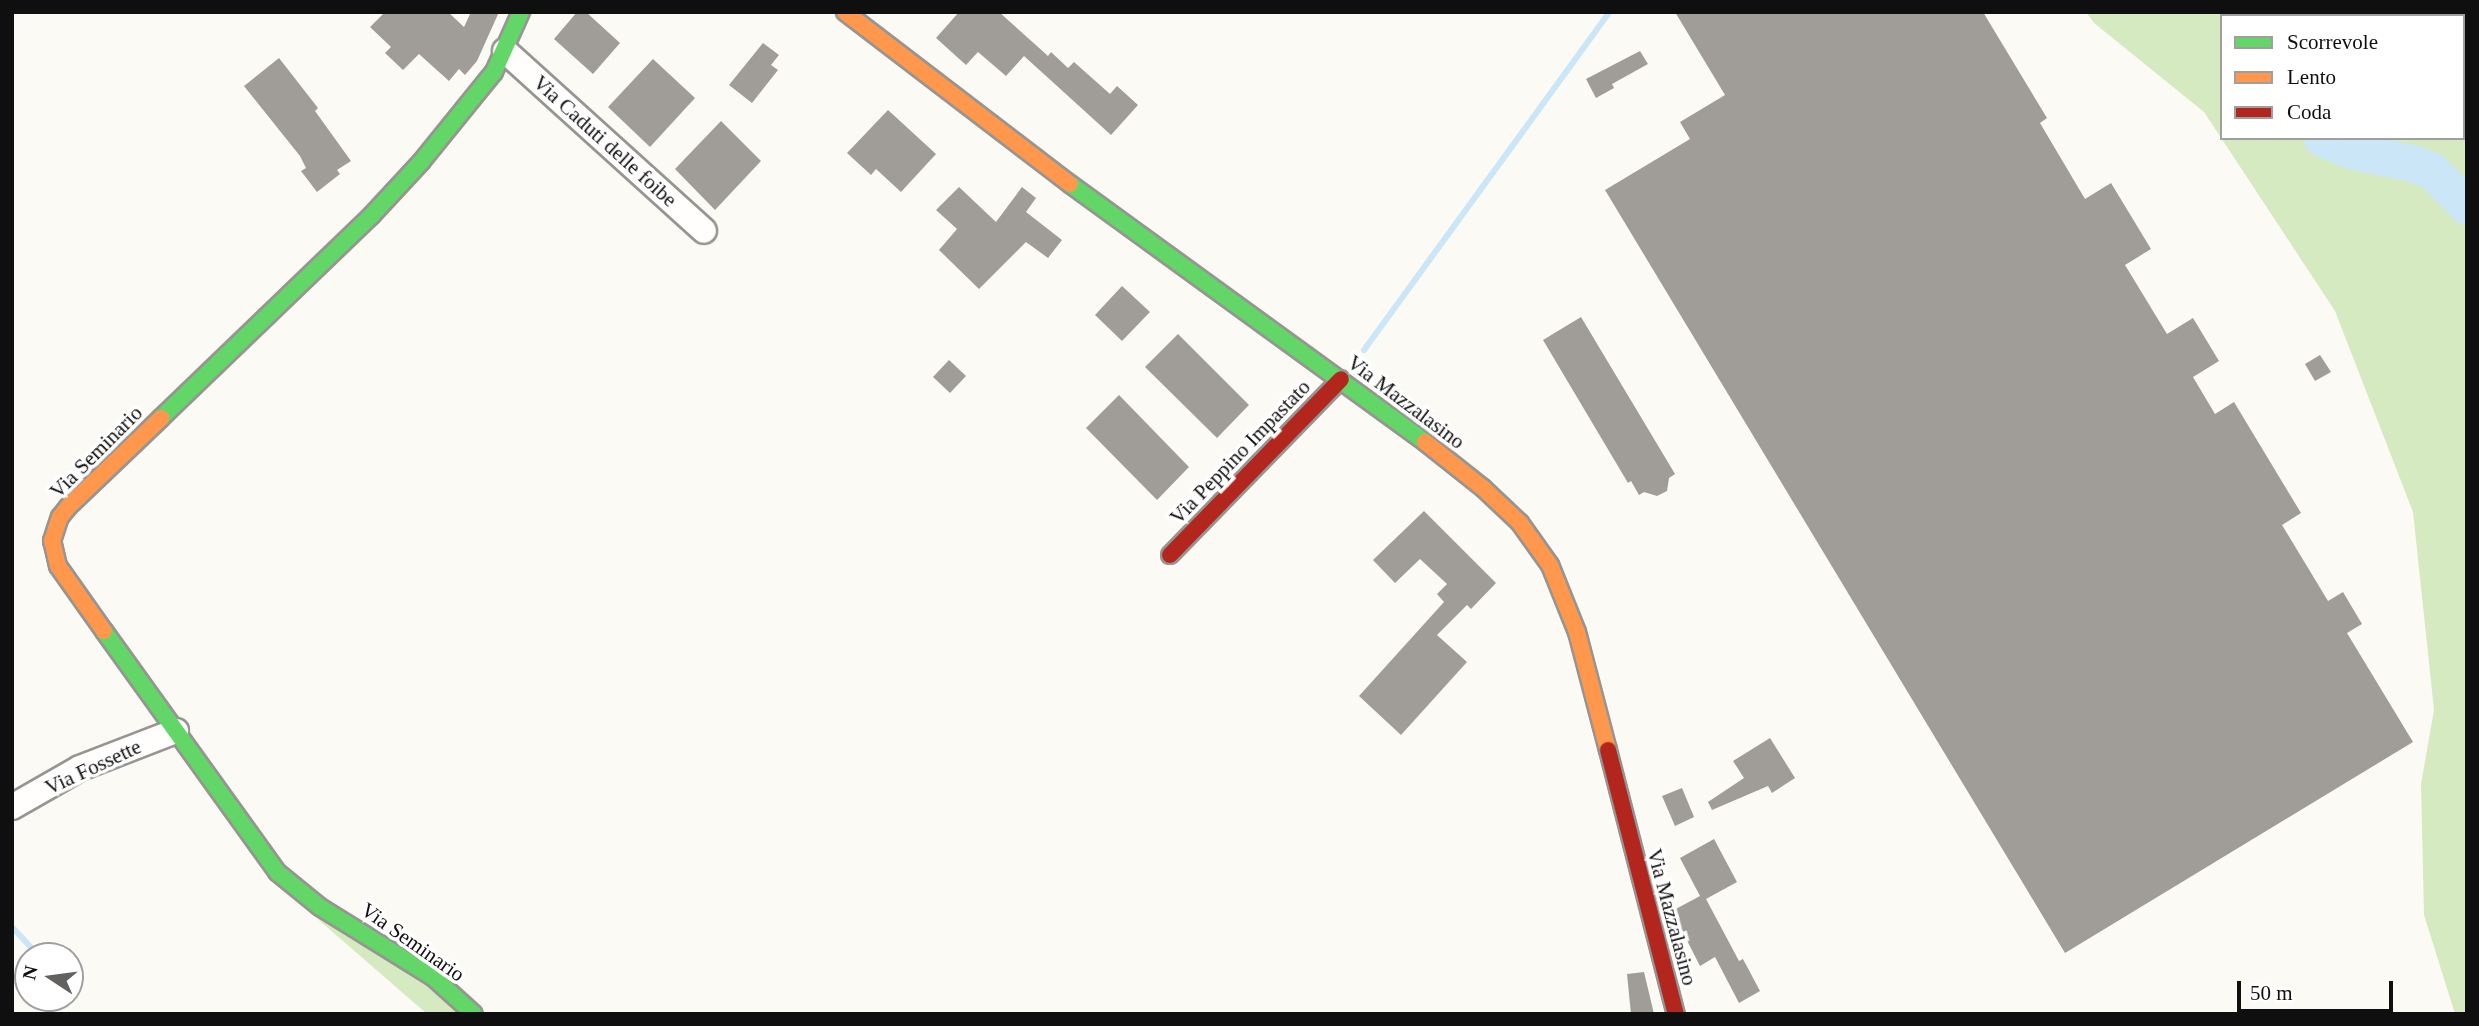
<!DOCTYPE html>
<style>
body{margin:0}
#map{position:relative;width:2479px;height:1026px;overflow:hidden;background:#fcfaf4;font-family:Georgia,serif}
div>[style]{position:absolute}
.forest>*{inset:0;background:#d6eac1}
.stream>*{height:6px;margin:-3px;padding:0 3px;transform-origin:3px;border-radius:3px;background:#cae6f7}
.river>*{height:37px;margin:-18.5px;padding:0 18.5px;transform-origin:18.5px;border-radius:18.5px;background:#cae6f7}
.building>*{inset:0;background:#a09d99}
.roads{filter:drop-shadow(2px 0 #969592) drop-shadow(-2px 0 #969592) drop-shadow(0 2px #969592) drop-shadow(0 -2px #969592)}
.street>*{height:24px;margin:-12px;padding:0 12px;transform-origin:12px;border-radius:12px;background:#fffefd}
.fast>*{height:16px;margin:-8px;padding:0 8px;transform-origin:8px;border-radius:8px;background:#63d668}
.slow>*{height:16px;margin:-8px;padding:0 8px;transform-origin:8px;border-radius:8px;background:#ff974d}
.jam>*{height:16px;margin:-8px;padding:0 8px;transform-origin:8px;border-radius:8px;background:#b3261e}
span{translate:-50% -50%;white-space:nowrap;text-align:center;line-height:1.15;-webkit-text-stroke:7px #fff;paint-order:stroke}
.street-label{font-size:21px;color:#0f0f0f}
.frame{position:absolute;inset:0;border:14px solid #0f0f0f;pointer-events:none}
.legend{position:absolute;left:2220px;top:14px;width:245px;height:126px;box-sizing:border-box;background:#fff;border:2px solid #9f9f9f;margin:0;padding:9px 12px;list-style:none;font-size:21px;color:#0f0f0f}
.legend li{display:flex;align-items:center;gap:14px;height:35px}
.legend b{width:35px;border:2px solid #9f9f9f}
.north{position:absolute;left:14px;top:942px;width:70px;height:70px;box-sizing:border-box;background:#fff;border:2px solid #9f9f9f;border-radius:50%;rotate:283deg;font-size:19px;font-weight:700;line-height:28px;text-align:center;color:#0f0f0f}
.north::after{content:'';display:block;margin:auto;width:24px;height:32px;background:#62615f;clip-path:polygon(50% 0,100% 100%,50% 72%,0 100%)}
.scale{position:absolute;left:2237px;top:981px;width:156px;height:32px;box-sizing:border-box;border:4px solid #0f0f0f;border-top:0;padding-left:9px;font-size:21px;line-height:24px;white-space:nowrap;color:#0f0f0f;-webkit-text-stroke:5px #fff;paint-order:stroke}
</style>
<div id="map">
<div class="forest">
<i style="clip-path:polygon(2086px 12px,2405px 12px,2406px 16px,2222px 16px,2222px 138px,2463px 138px,2463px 91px,2467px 95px,2467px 1014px,2455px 1014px,2424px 915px,2421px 784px,2434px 710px,2413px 512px,2335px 311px,2204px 112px,2094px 23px)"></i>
<i style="clip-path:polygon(282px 888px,471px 1014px,427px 1014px)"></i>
</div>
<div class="stream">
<i style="left:1364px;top:350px;width:418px;rotate:-54deg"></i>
<i style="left:12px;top:927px;width:40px;rotate:47deg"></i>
<i style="left:47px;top:1014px;width:12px;rotate:-55deg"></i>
<i style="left:54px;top:1004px;width:6px;rotate:-99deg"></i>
</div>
<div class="river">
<i style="left:2245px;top:12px;width:4px;rotate:63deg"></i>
<i style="left:2322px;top:138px;width:35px;rotate:22deg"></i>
<i style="left:2354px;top:151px;width:59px;rotate:11.7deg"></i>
<i style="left:2412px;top:163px;width:20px;rotate:20deg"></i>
<i style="left:2431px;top:170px;width:51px;rotate:45deg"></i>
</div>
<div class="building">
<i style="clip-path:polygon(385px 12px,448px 12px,464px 27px,471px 12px,499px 12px,477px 61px,465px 75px,459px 69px,449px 81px,419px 54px,403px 70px,385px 53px,391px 47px,370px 27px)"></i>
<i style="clip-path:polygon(577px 12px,586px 12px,620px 43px,593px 74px,554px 39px)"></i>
<i style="clip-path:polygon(959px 12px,999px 12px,1048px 56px,1051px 52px,1068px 68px,1074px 62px,1110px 94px,1117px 86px,1138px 105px,1111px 135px,1024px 56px,1006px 76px,978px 52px,966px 65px,936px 38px)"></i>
<i style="clip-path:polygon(1675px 12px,1983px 12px,2047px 118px,2040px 123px,2085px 199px,2111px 183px,2151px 249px,2125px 265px,2167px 334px,2193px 318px,2219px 361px,2193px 377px,2215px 414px,2234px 402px,2301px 513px,2282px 525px,2328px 601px,2343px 592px,2362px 624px,2347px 633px,2413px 742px,2065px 953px,1605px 190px,1690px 139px,1680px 122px,1725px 95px)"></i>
<i style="clip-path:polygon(763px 43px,779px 55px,771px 65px,778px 70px,752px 103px,729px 85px)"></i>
<i style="clip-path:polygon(1640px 51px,1648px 64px,1612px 84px,1614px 88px,1596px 98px,1586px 79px)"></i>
<i style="clip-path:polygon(279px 58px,318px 108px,315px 111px,351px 161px,337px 170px,340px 174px,317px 192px,301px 171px,306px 168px,300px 156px,244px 86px)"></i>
<i style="clip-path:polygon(653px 59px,695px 98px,650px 147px,608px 107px)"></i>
<i style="clip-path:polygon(888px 110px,936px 154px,901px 192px,876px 169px,871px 175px,847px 153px)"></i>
<i style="clip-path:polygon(721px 121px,761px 161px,715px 210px,675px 169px)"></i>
<i style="clip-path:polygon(959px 187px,996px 222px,1022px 187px,1036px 198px,1026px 212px,1062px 240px,1048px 258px,1026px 242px,979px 289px,939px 250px,957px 229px,936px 210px)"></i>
<i style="clip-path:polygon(1122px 286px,1150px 312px,1122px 341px,1095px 315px)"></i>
<i style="clip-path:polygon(1581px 317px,1675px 474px,1669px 478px,1667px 491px,1657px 496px,1644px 492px,1639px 495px,1631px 481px,1628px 483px,1543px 340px)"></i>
<i style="clip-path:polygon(1178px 334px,1249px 405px,1217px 438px,1145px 367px)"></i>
<i style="clip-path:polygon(2320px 355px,2331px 372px,2315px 381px,2305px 364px)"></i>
<i style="clip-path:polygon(949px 360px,966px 376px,950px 393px,933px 377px)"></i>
<i style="clip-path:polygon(1119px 395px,1189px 467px,1157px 500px,1086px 428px)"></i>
<i style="clip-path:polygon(1424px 511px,1496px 583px,1471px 609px,1467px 605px,1437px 635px,1467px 662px,1401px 735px,1359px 696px,1444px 602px,1437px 594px,1447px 584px,1420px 559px,1395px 583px,1373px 560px)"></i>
<i style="clip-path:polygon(1770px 738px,1795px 778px,1772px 793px,1768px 786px,1712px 810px,1708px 802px,1744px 778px,1733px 761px)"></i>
<i style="clip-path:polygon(1682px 788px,1694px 817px,1675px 826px,1662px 796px)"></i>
<i style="clip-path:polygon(1714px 839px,1737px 882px,1706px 899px,1739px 961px,1743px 959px,1760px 991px,1739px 1003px,1715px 957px,1700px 966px,1672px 911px,1700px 896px,1680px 858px)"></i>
<i style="clip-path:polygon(1644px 972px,1654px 1014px,1631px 1014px,1627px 974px)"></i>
</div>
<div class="roads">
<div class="street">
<i style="left:2421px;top:12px;width:5px;rotate:53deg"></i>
<i style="left:505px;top:51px;width:268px;rotate:42.1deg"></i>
<i style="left:2463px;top:73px;width:6px;rotate:51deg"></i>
<i style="left:12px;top:807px;width:78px;rotate:-29.8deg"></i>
<i style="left:80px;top:768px;width:103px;rotate:-21.1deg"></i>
</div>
<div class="fast">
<i style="left:1070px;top:184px;width:439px;rotate:36deg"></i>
<i style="left:161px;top:418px;width:291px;rotate:-43.9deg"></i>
<i style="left:371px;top:216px;width:74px;rotate:-47.2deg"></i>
<i style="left:421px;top:162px;width:116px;rotate:-51deg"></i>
<i style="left:494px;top:72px;width:66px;rotate:-65.8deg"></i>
<i style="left:104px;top:631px;width:297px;rotate:54.3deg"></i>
<i style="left:277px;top:872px;width:55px;rotate:39.1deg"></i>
<i style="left:320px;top:907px;width:133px;rotate:31.8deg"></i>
<i style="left:433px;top:977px;width:55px;rotate:42.1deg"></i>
</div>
<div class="slow">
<i style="left:845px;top:12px;width:283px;rotate:37.4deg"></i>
<i style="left:1425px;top:442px;width:74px;rotate:38.4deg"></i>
<i style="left:1483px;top:488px;width:51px;rotate:43.4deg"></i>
<i style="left:1520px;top:523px;width:52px;rotate:54.5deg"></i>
<i style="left:1550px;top:565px;width:72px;rotate:68.1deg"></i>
<i style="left:1577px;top:632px;width:122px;rotate:75.3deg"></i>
<i style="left:104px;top:631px;width:80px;rotate:-125.3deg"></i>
<i style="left:58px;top:566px;width:26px;rotate:-103deg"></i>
<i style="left:52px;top:541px;width:25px;rotate:-72deg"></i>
<i style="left:60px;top:517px;width:13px;rotate:-51deg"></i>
<i style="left:68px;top:507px;width:129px;rotate:-43.7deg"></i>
</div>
<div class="jam">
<i style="left:1170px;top:555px;width:245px;rotate:-45.8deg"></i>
<i style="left:1608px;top:750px;width:273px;rotate:75.6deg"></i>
</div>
</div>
<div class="street-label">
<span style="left:605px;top:141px;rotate:42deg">Via Caduti delle foibe</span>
<span style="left:1406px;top:402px;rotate:37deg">Via Mazzalasino</span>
<span style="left:96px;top:452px;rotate:-45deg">Via Seminario</span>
<span style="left:1240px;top:452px;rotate:-46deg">Via Peppino Impastato</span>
<span style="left:93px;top:767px;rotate:-25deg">Via Fossette</span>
<span style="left:1672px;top:917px;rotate:75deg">Via Mazzalasino</span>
<span style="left:413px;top:942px;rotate:35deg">Via Seminario</span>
</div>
<div class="frame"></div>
<ul class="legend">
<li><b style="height:9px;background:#63d668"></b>Scorrevole</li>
<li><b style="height:9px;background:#ff974d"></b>Lento</li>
<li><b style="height:9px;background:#b3261e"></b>Coda</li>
</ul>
<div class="north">N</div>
<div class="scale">50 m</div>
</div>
